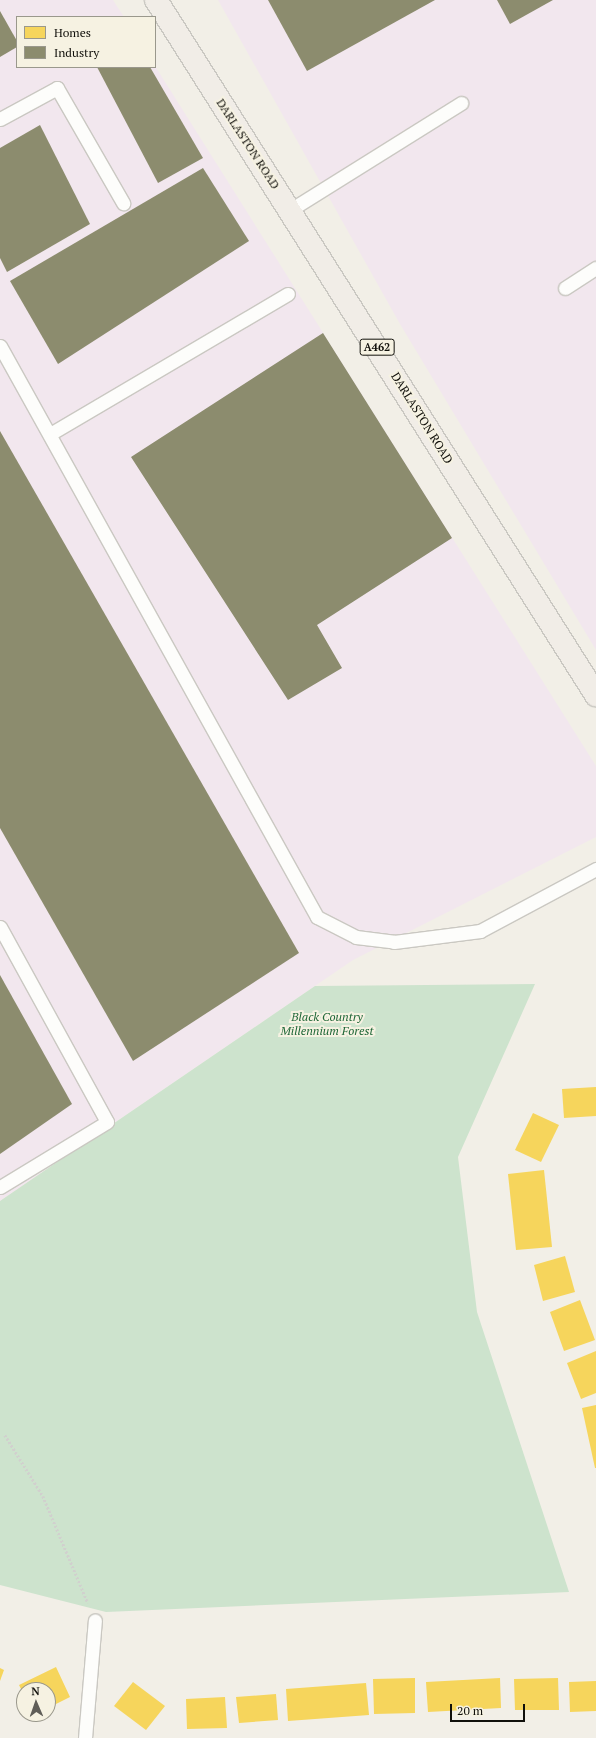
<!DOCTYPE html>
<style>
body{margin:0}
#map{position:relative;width:596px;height:1738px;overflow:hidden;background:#f2efe7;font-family:"PT Serif",serif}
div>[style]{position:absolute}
.industrial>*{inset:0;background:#f2e7ee}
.green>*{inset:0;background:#cde3cd}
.homes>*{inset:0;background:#f6d55c}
.industry>*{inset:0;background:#8c8c6e}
.path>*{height:2.5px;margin-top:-1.25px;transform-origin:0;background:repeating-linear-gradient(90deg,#d1d0ce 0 2px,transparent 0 4px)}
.roads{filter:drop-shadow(1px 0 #cac8c2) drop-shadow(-1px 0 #cac8c2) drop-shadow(0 1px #cac8c2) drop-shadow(0 -1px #cac8c2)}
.service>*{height:13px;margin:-6.5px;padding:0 6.5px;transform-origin:6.5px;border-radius:6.5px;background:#fdfdfb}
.primary>*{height:22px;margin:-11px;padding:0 11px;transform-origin:11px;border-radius:11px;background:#f1ede7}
span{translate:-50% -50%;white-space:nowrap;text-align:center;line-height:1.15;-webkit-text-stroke:4px #f6f2e2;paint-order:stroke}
.shield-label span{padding:1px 3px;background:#f6f2e2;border:1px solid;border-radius:3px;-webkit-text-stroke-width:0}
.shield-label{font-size:11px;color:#11100b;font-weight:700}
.street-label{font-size:12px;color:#11100b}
.park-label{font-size:12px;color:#1f6737;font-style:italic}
.legend{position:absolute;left:16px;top:16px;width:140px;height:52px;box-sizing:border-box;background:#f6f2e2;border:1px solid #9a988c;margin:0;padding:5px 7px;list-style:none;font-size:12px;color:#11100b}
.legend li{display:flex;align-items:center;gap:8px;height:20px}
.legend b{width:20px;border:1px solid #9a988c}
.north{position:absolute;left:16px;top:1682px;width:40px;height:40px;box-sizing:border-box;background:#f6f2e2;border:1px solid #9a988c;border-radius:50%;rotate:358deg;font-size:11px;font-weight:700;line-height:16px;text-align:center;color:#11100b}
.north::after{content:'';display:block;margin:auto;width:14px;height:18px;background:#605e58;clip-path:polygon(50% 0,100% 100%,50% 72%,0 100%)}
.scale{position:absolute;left:450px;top:1704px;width:75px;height:18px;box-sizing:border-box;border:2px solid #11100b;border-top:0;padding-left:5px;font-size:12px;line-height:14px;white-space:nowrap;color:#11100b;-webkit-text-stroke:3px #f6f2e2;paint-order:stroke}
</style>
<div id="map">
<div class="industrial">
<i style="clip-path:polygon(0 0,113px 0,124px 17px,17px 17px,17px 67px,155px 66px,596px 766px,596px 837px,353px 960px,0 1201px)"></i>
<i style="clip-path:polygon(218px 0,596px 0,596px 650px,400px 324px)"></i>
</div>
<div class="green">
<i style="clip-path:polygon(535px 984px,458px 1157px,477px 1312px,569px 1592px,106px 1612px,0 1585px,0 1201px,315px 986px)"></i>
</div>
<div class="homes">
<i style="clip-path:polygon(596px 1087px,596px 1116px,564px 1118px,562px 1089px)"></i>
<i style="clip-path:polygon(533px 1113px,559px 1125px,541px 1162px,515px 1150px)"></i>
<i style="clip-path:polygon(544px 1170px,552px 1247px,516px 1250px,508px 1174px)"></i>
<i style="clip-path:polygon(565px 1256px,575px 1292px,543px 1301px,534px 1265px)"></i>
<i style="clip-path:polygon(580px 1300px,595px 1340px,564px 1351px,550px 1312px)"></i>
<i style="clip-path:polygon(596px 1351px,596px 1393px,581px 1399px,567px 1363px)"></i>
<i style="clip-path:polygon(596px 1405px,596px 1468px,595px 1468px,582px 1408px)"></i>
<i style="clip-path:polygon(56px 1667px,70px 1697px,48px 1708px,48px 1690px,24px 1690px,24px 1695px,19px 1685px)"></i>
<i style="clip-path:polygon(0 1668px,4px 1670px,0 1681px)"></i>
<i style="clip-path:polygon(415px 1678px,415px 1713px,374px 1714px,373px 1679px)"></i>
<i style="clip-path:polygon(500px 1678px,501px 1708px,428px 1712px,426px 1682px)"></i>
<i style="clip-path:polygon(558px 1678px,559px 1710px,515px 1710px,514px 1679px)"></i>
<i style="clip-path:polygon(596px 1681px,596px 1711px,570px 1712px,569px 1682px)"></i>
<i style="clip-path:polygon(133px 1682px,165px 1706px,146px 1730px,114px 1706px)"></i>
<i style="clip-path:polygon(366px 1683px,369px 1715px,288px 1721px,286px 1689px)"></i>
<i style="clip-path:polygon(276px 1694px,278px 1720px,239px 1723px,236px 1697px)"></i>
<i style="clip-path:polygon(225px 1697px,227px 1728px,187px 1729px,186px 1699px)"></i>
</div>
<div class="industry">
<i style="clip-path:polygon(268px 0,435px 0,307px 71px)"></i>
<i style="clip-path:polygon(497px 0,553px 0,510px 24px)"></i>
<i style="clip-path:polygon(0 11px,17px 41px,17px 47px,0 57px)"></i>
<i style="clip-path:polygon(97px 67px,150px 67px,203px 158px,158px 183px)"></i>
<i style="clip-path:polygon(40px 125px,90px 224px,7px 272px,0 258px,0 148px)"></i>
<i style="clip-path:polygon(203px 168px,249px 241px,58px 364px,10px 281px)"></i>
<i style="clip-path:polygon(323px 333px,452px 538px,317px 625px,342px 668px,288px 700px,131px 457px)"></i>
<i style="clip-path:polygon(0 431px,299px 953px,133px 1061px,0 828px)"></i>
<i style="clip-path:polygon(0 975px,72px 1104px,0 1154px)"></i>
</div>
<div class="path">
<i style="left:5px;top:1435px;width:72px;rotate:58.1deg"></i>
<i style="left:43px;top:1496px;width:116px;rotate:67.2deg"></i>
</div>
<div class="roads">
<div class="service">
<i style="left:0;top:119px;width:65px;rotate:-28.5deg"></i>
<i style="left:57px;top:88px;width:133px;rotate:60.1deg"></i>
<i style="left:290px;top:210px;width:202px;rotate:-32deg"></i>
<i style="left:565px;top:288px;width:37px;rotate:-33deg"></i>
<i style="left:0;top:346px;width:653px;rotate:60.96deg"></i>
<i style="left:317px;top:917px;width:44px;rotate:27.1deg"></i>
<i style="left:356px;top:937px;width:38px;rotate:7deg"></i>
<i style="left:394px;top:942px;width:87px;rotate:-7.3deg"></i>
<i style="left:480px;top:931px;width:132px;rotate:-28.1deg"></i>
<i style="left:50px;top:434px;width:276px;rotate:-30.5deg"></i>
<i style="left:0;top:927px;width:222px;rotate:61.2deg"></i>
<i style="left:107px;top:1122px;width:125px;rotate:148.7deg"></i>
<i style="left:85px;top:1738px;width:118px;rotate:-85.2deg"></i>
</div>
<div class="primary">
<i style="left:156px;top:0;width:823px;rotate:57.66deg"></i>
</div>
</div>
<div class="shield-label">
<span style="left:377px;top:347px">A462</span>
</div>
<div class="street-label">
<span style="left:248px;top:144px;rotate:57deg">DARLASTON ROAD</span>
<span style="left:422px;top:418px;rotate:58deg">DARLASTON ROAD</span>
</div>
<div class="park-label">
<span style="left:327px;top:1024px">Black Country<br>Millennium Forest</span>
</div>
<ul class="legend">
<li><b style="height:11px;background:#f6d55c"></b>Homes</li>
<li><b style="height:11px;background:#8c8c6e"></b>Industry</li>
</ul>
<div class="north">N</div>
<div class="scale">20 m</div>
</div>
